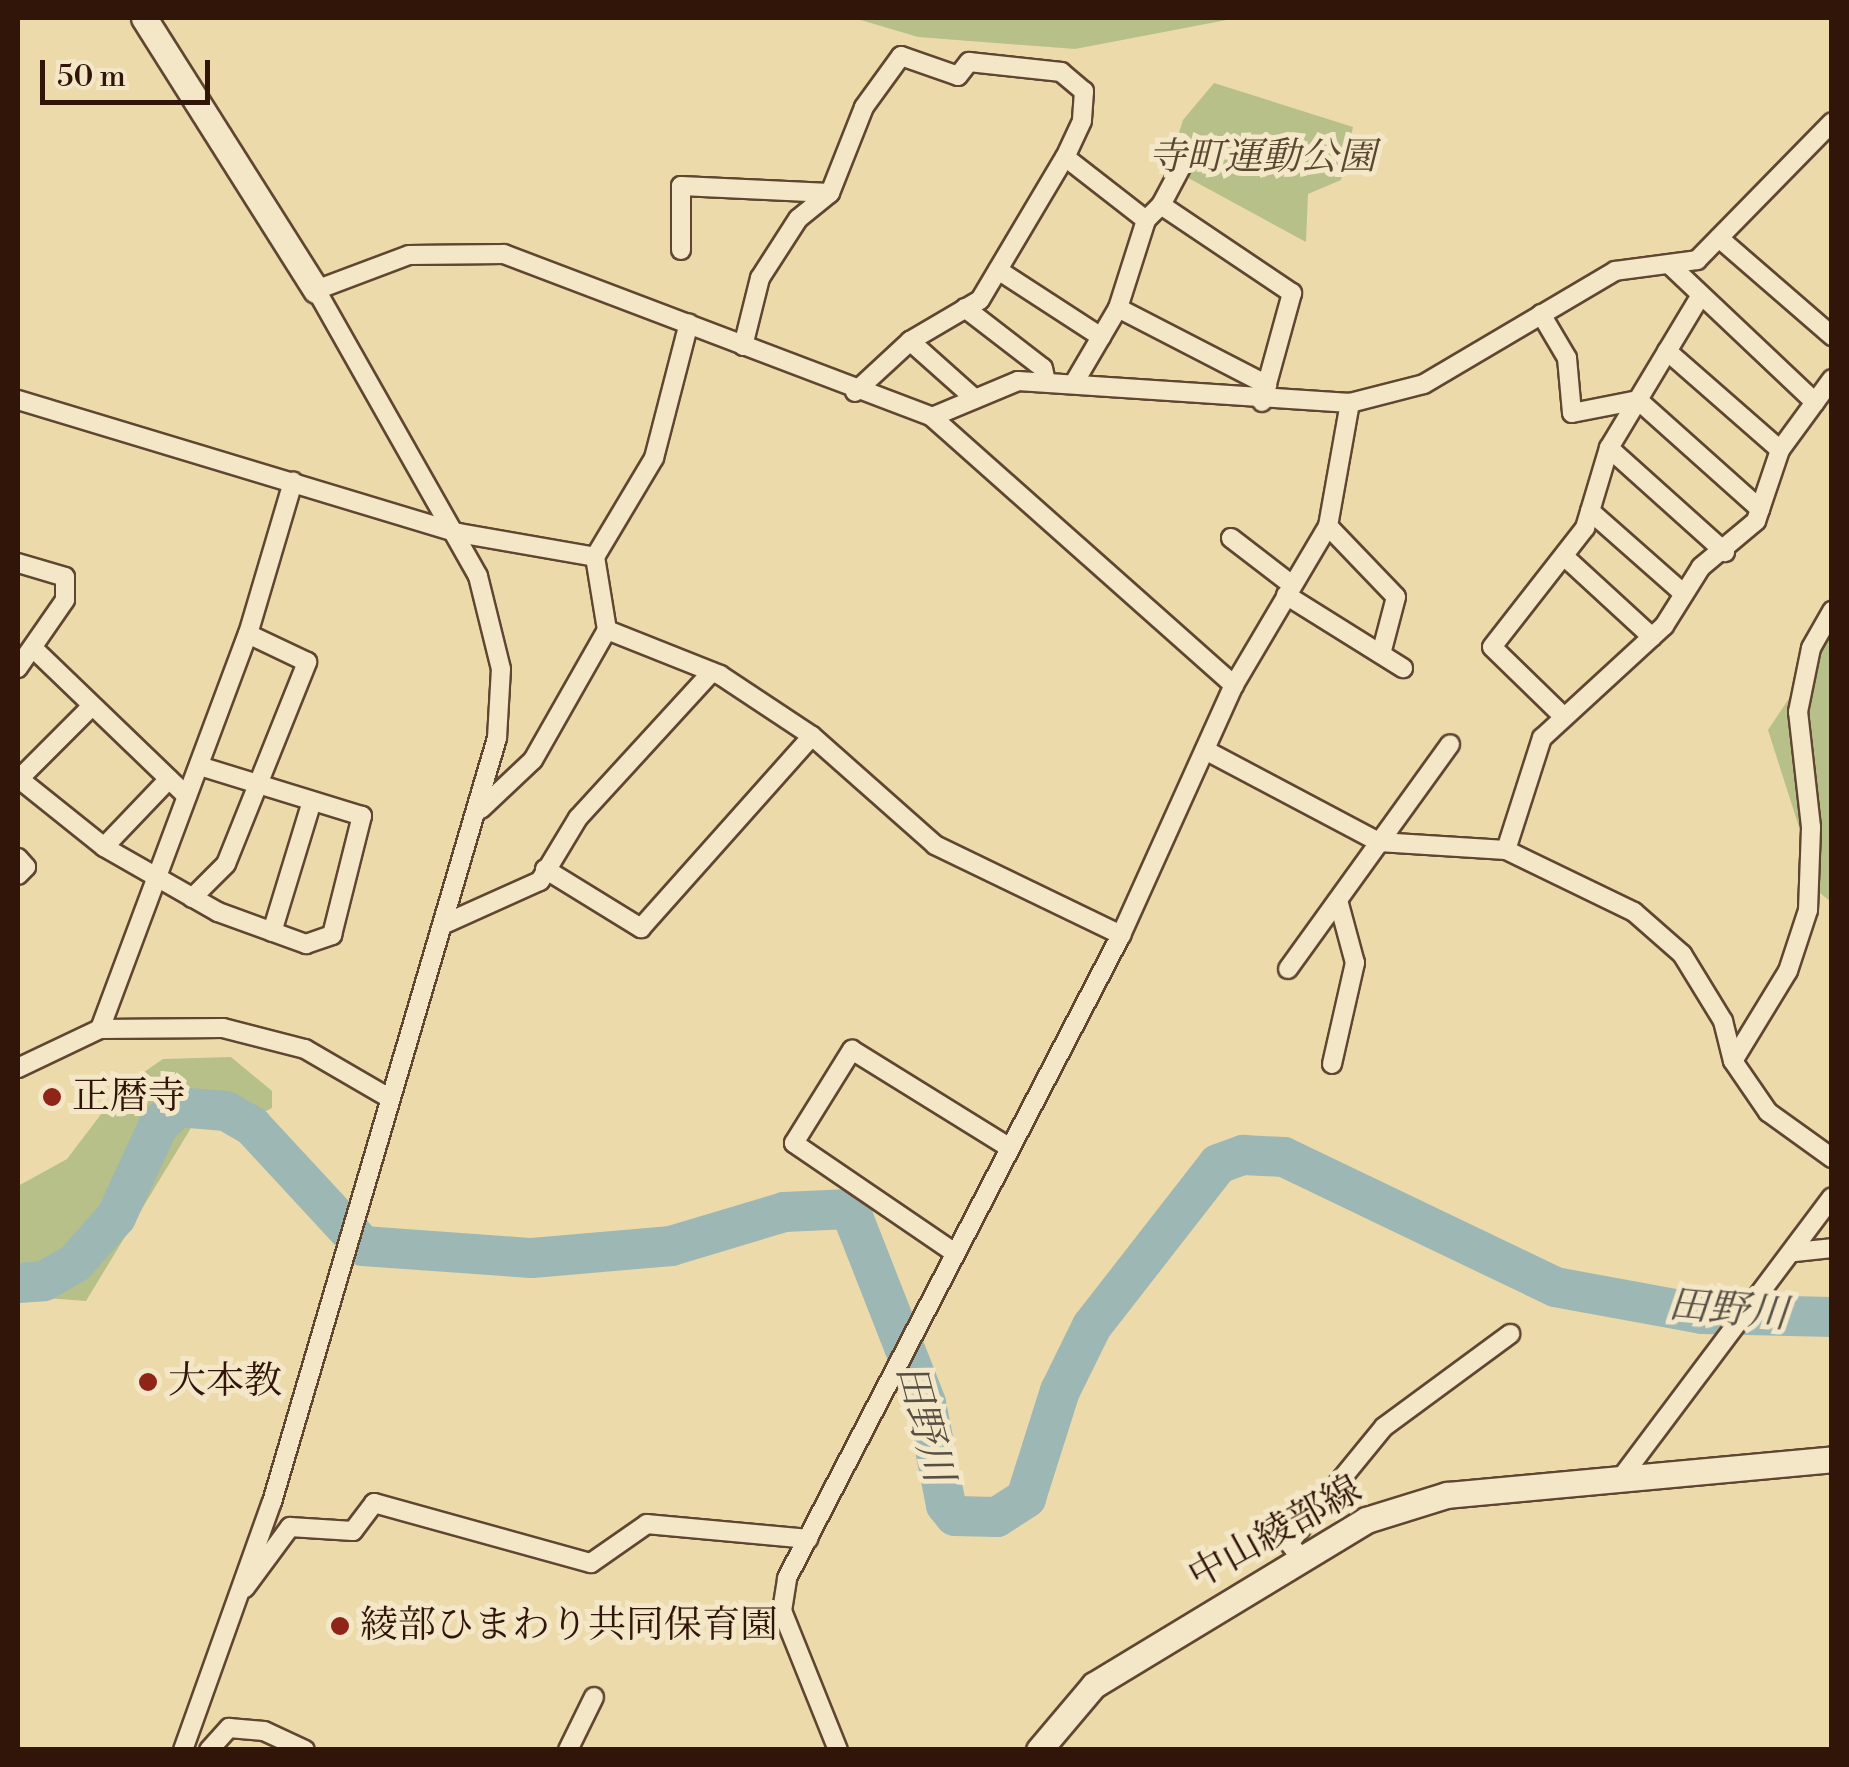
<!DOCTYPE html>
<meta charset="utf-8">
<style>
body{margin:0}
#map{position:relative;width:1849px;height:1767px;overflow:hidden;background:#eddaab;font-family:"Libre Bodoni","Noto Serif JP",serif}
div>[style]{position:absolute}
.green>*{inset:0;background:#b7c089}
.river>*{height:40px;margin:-20px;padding:0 20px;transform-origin:20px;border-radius:20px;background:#9db8b4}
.roads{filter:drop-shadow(2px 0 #604631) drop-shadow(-2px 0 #604631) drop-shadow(0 2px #604631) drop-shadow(0 -2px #604631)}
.street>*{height:18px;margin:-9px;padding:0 9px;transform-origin:9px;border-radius:9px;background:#f3e7c8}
.secondary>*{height:25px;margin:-12.5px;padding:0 12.5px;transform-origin:12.5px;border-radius:12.5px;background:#f3e7c8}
.dots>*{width:28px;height:28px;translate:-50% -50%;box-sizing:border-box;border:5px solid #f3e7c8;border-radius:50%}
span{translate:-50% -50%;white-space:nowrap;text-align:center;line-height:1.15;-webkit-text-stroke:10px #f3e7c8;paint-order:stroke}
.park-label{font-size:38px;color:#59482f;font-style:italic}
.poi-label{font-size:38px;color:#311508}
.left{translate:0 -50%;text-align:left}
.street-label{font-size:38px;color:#311508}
.water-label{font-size:40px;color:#574e44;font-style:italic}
.frame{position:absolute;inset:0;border:20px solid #311508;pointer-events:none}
.scale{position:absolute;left:40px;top:60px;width:170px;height:45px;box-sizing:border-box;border:5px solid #311508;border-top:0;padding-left:12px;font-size:30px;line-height:35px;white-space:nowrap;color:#311508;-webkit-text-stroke:8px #f3e7c8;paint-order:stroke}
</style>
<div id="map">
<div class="green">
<i style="clip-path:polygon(854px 18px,1237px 18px,1075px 49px,918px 37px)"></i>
<i style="clip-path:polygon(1214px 83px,1353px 127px,1341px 180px,1308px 194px,1306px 242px,1168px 167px,1183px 120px)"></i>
<i style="clip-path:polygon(1831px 635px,1831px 902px,1820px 893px,1768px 730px)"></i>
<i style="clip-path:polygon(231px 1057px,272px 1091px,272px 1108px,257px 1116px,211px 1095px,86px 1301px,18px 1296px,18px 1186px,67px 1159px,121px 1088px,163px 1059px)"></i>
</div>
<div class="river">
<i style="left:18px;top:1283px;width:26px;rotate:-4deg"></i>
<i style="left:44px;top:1281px;width:36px;rotate:-30deg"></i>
<i style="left:75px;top:1263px;width:62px;rotate:-48.3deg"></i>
<i style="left:116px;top:1217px;width:100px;rotate:-65.2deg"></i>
<i style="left:158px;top:1126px;width:28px;rotate:-44deg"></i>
<i style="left:178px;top:1107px;width:48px;rotate:4.8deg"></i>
<i style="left:226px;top:1111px;width:30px;rotate:30deg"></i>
<i style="left:252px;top:1126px;width:163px;rotate:47.2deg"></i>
<i style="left:363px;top:1246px;width:169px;rotate:4.1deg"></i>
<i style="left:532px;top:1258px;width:140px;rotate:-4.9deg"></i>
<i style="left:671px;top:1246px;width:118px;rotate:-16.7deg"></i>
<i style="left:784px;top:1212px;width:66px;rotate:-2.6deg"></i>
<i style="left:850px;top:1209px;width:208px;rotate:68.6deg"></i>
<i style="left:926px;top:1403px;width:104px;rotate:78.9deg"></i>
<i style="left:946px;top:1505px;width:14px;rotate:51deg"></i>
<i style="left:955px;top:1516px;width:42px;rotate:1.4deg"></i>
<i style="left:997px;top:1517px;width:35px;rotate:-33deg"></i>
<i style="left:1026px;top:1498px;width:112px;rotate:-72.4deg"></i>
<i style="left:1060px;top:1391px;width:72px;rotate:-63.8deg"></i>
<i style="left:1092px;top:1326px;width:205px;rotate:-52.1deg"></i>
<i style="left:1218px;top:1164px;width:27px;rotate:-20deg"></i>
<i style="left:1243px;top:1155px;width:41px;rotate:2.8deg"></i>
<i style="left:1284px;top:1157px;width:301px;rotate:25.6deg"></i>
<i style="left:1555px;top:1287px;width:149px;rotate:10.4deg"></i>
<i style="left:1702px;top:1314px;width:130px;rotate:1.3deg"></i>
</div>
<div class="roads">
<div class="street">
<i style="left:830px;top:193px;width:92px;rotate:-68.4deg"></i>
<i style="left:864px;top:107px;width:63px;rotate:-54deg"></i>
<i style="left:901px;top:56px;width:60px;rotate:19.3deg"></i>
<i style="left:958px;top:76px;width:18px;rotate:-52deg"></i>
<i style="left:969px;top:62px;width:93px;rotate:6.2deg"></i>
<i style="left:1061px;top:72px;width:30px;rotate:40deg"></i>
<i style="left:1084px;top:91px;width:30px;rotate:94deg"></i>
<i style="left:1082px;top:121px;width:40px;rotate:115deg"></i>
<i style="left:1161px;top:205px;width:55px;rotate:-62deg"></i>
<i style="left:1719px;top:238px;width:150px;rotate:40.9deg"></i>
<i style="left:681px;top:250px;width:64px;rotate:-90deg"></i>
<i style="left:681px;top:186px;width:149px;rotate:2.7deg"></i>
<i style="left:830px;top:193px;width:41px;rotate:140.9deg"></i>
<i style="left:798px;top:219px;width:70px;rotate:122.8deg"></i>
<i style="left:760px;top:278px;width:70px;rotate:104deg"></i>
<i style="left:1672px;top:267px;width:197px;rotate:43.4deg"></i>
<i style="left:998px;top:270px;width:123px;rotate:33deg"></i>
<i style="left:965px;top:308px;width:98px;rotate:37.6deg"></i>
<i style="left:1043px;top:368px;width:14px;rotate:78deg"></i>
<i style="left:1118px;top:308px;width:92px;rotate:-72.3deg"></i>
<i style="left:1146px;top:220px;width:21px;rotate:-45deg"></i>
<i style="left:1161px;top:205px;width:158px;rotate:33.9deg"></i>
<i style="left:1292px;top:293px;width:113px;rotate:105.4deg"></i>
<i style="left:1541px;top:314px;width:51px;rotate:59.4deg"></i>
<i style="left:1567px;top:358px;width:55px;rotate:84.8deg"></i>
<i style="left:1572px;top:413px;width:67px;rotate:-11.1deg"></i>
<i style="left:1638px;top:400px;width:164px;rotate:41.8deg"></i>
<i style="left:910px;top:341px;width:87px;rotate:41.7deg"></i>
<i style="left:1667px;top:351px;width:150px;rotate:41.2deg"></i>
<i style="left:1074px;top:383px;width:87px;rotate:-59.6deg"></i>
<i style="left:1118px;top:308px;width:168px;rotate:27.3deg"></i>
<i style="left:855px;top:392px;width:75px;rotate:-42.8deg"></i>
<i style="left:910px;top:341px;width:81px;rotate:-30.4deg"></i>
<i style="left:980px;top:300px;width:166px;rotate:-59.3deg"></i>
<i style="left:1065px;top:157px;width:103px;rotate:37.9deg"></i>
<i style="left:18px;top:400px;width:460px;rotate:16.8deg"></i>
<i style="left:458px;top:533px;width:139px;rotate:9.9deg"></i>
<i style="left:932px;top:417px;width:93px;rotate:-22.7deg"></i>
<i style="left:1018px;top:381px;width:333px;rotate:3.8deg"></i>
<i style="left:1350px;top:403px;width:76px;rotate:-14.4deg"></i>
<i style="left:1424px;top:384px;width:222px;rotate:-30.6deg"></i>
<i style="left:1615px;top:271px;width:83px;rotate:-7.6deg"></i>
<i style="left:1697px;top:260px;width:193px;rotate:-45.6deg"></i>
<i style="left:1609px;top:448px;width:156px;rotate:41.9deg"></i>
<i style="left:1590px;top:511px;width:125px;rotate:41.4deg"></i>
<i style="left:1328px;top:526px;width:98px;rotate:46.2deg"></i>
<i style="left:1396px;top:597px;width:59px;rotate:104.7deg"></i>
<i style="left:1231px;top:538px;width:76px;rotate:37.5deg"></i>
<i style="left:1566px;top:558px;width:117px;rotate:42.6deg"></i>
<i style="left:18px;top:563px;width:49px;rotate:16.6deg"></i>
<i style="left:65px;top:577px;width:23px;rotate:90deg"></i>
<i style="left:65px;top:600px;width:83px;rotate:124.7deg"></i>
<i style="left:1286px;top:595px;width:138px;rotate:32deg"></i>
<i style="left:607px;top:630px;width:122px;rotate:21.7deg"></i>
<i style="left:720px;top:675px;width:110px;rotate:33.5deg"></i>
<i style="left:812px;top:736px;width:164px;rotate:41.5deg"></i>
<i style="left:935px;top:845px;width:207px;rotate:25.8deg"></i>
<i style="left:34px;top:649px;width:212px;rotate:43.9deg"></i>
<i style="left:1564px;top:717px;width:100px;rotate:-135.8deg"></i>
<i style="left:1492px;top:647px;width:151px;rotate:-52deg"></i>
<i style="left:1585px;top:528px;width:84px;rotate:-73.3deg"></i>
<i style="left:1609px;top:448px;width:175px;rotate:-59deg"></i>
<i style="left:1205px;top:750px;width:197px;rotate:27.9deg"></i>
<i style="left:1379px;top:842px;width:127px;rotate:3.6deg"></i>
<i style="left:1506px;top:850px;width:142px;rotate:25.8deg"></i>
<i style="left:1634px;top:912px;width:64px;rotate:41.2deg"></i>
<i style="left:1682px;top:954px;width:79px;rotate:58.5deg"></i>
<i style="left:1723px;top:1021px;width:41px;rotate:76deg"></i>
<i style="left:1733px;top:1061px;width:62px;rotate:55.5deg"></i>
<i style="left:1768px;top:1112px;width:79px;rotate:35.7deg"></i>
<i style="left:18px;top:778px;width:110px;rotate:38.7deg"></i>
<i style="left:104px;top:847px;width:131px;rotate:29.7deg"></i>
<i style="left:218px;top:912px;width:94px;rotate:20deg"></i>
<i style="left:306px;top:944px;width:28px;rotate:-19deg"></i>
<i style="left:332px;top:935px;width:123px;rotate:-75.9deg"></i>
<i style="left:362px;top:816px;width:170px;rotate:-162.9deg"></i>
<i style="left:19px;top:779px;width:103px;rotate:-45deg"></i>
<i style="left:481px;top:809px;width:71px;rotate:-43.3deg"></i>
<i style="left:533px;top:760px;width:150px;rotate:-60.4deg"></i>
<i style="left:607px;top:630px;width:74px;rotate:-99.3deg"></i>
<i style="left:595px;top:557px;width:115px;rotate:-59.2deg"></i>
<i style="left:654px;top:458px;width:139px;rotate:-75.5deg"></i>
<i style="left:104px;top:847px;width:94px;rotate:-46.3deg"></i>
<i style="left:1506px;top:850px;width:118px;rotate:-72.2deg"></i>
<i style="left:1542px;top:738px;width:166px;rotate:-42.6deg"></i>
<i style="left:1664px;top:626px;width:70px;rotate:-57.9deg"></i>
<i style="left:1701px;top:567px;width:72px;rotate:-39.9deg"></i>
<i style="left:1756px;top:521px;width:75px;rotate:-71.3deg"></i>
<i style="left:1780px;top:450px;width:88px;rotate:-53.8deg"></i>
<i style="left:18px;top:858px;width:12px;rotate:48deg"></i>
<i style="left:26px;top:867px;width:11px;rotate:135deg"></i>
<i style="left:545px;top:869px;width:113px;rotate:31.6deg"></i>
<i style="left:641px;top:928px;width:257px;rotate:-48.3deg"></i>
<i style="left:192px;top:898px;width:48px;rotate:-45deg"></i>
<i style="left:226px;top:864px;width:218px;rotate:-68.1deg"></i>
<i style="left:307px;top:662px;width:65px;rotate:-154.6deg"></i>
<i style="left:442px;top:925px;width:107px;rotate:-24.2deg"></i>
<i style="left:540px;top:881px;width:74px;rotate:-58.9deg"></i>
<i style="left:578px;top:818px;width:198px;rotate:-47.5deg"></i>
<i style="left:272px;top:932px;width:137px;rotate:-73deg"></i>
<i style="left:1288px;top:969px;width:277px;rotate:-54.2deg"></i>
<i style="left:100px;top:1029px;width:422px;rotate:-69.5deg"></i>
<i style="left:248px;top:634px;width:159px;rotate:-73.5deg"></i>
<i style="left:1733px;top:1061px;width:105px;rotate:-58.6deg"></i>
<i style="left:1788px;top:971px;width:64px;rotate:-71.8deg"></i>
<i style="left:1808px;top:910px;width:83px;rotate:-87.9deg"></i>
<i style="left:1811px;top:827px;width:116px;rotate:-96.4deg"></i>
<i style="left:1798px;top:712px;width:65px;rotate:-78.5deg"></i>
<i style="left:1811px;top:648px;width:43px;rotate:-60.4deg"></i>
<i style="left:1332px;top:1064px;width:104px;rotate:-77.2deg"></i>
<i style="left:1355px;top:963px;width:65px;rotate:-105.1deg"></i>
<i style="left:18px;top:1068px;width:91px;rotate:-25.4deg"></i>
<i style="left:100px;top:1029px;width:123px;rotate:-0.5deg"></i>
<i style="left:223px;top:1028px;width:85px;rotate:14.4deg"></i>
<i style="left:305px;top:1049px;width:99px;rotate:30.2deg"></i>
<i style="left:1795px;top:1252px;width:37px;rotate:-6deg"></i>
<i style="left:955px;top:1253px;width:195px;rotate:-145.7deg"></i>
<i style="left:794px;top:1143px;width:110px;rotate:-58.1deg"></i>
<i style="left:852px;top:1050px;width:186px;rotate:31.8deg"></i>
<i style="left:1618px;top:1482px;width:356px;rotate:-53.1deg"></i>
<i style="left:1300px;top:1557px;width:18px;rotate:-128deg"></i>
<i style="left:1289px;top:1543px;width:150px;rotate:-50.7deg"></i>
<i style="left:1384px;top:1427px;width:157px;rotate:-36.4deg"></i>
<i style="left:245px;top:1588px;width:76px;rotate:-53.6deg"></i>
<i style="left:290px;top:1527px;width:63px;rotate:3.6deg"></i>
<i style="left:353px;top:1531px;width:35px;rotate:-53deg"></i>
<i style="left:374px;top:1503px;width:225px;rotate:15.5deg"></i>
<i style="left:591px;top:1563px;width:68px;rotate:-34.9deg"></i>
<i style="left:647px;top:1524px;width:162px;rotate:5.3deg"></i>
<i style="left:183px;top:1750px;width:263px;rotate:-70.3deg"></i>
<i style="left:272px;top:1502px;width:796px;rotate:-73.59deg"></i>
<i style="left:497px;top:738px;width:69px;rotate:-86.7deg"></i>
<i style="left:501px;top:669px;width:96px;rotate:-103.9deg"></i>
<i style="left:478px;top:576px;width:329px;rotate:-119.5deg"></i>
<i style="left:316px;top:290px;width:99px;rotate:-20.6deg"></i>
<i style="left:409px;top:255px;width:95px;rotate:-0.6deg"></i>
<i style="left:504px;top:254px;width:458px;rotate:20.8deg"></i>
<i style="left:932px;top:417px;width:404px;rotate:41.6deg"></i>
<i style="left:209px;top:1750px;width:30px;rotate:-48deg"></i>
<i style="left:229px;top:1728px;width:35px;rotate:5deg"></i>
<i style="left:264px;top:1731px;width:45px;rotate:24.9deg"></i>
<i style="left:568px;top:1750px;width:59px;rotate:-63.9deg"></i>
<i style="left:838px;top:1750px;width:150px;rotate:-111.9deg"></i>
<i style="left:782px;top:1611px;width:33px;rotate:-81deg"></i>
<i style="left:787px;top:1578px;width:725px;rotate:-62.55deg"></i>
<i style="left:1121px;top:935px;width:274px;rotate:-65.7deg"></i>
<i style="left:1234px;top:685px;width:185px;rotate:-59.4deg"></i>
<i style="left:1328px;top:526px;width:125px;rotate:-79.9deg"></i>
</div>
<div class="secondary">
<i style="left:144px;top:18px;width:322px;rotate:57.7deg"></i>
<i style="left:1039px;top:1750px;width:85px;rotate:-49.8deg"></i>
<i style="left:1094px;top:1685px;width:318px;rotate:-31.2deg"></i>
<i style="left:1366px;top:1520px;width:85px;rotate:-17.2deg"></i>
<i style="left:1447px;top:1495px;width:387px;rotate:-5.3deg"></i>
</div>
</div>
<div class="dots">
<i style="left:52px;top:1097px;background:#8f2418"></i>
<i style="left:148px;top:1382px;background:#8f2418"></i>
<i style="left:340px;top:1626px;background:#8f2418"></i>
</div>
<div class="park-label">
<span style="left:1262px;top:158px">寺町運動公園</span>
</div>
<div class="poi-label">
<span class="left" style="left:72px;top:1097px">正暦寺</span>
<span class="left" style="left:168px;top:1382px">大本教</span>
<span class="left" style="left:360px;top:1626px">綾部ひまわり共同保育園</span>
</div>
<div class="street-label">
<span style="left:1275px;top:1533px;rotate:-29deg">中山綾部線</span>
</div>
<div class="water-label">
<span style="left:1728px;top:1310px;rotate:5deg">田野川</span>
<span style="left:924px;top:1423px;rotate:75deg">田野川</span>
</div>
<div class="frame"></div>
<div class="scale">50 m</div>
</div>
